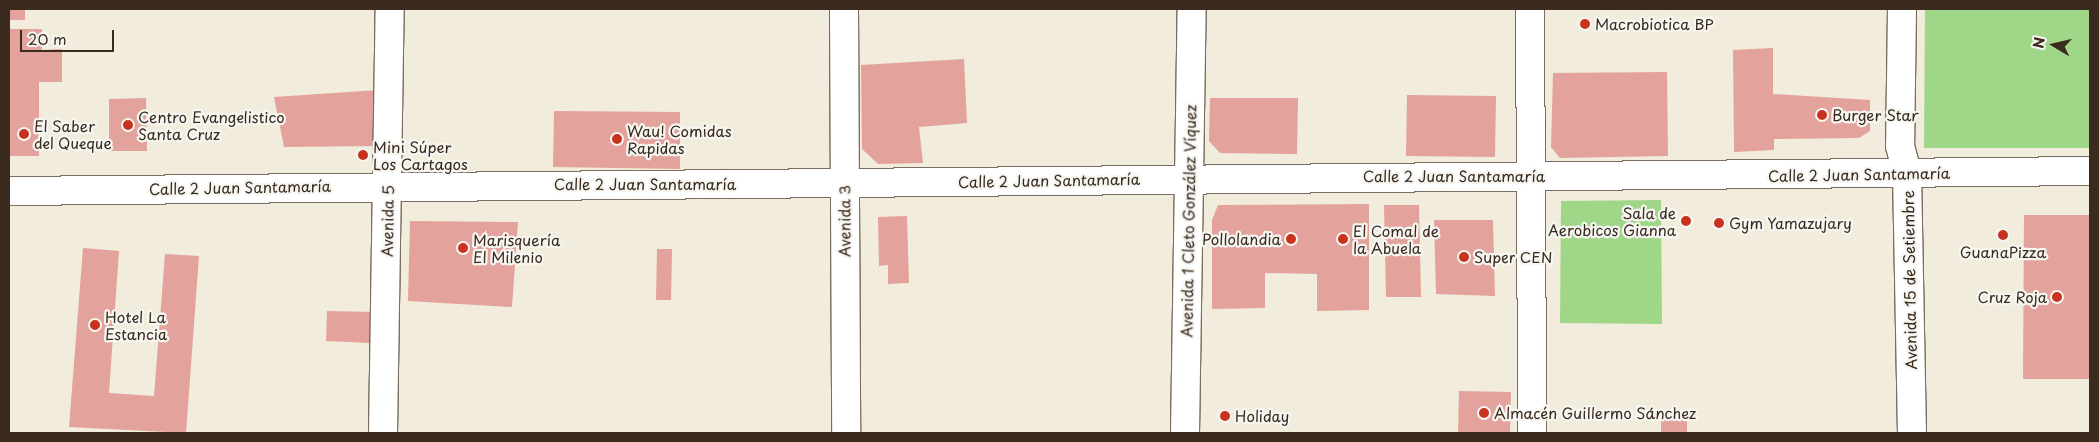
<!DOCTYPE html>
<meta charset="utf-8">
<style>
body{margin:0}
#map{position:relative;width:2099px;height:442px;overflow:hidden;background:#f1ecdb;font-family:"Playpen Sans",sans-serif}
div>[style]{position:absolute}
.green>*{inset:0;background:#a0d688}
.building>*{inset:0;background:#e3a29b}
.roads{filter:drop-shadow(1px 0 #7b6e60) drop-shadow(-1px 0 #7b6e60) drop-shadow(0 1px #7b6e60) drop-shadow(0 -1px #7b6e60)}
.minor>*{height:28px;margin:-14px;padding:0 14px;transform-origin:14px;border-radius:14px;background:#fff}
.dots>*{width:14px;height:14px;translate:-50% -50%;box-sizing:border-box;border:2px solid #f6f6f2;border-radius:50%}
span{translate:-50% -50%;white-space:nowrap;text-align:center;line-height:1.15;-webkit-text-stroke:4.5px #f6f6f2;paint-order:stroke}
.poi-label{font-size:15px;color:#3b2a1e}
.left{translate:0 -50%;text-align:left}
.right{translate:-100% -50%;text-align:right}
.street-label{font-size:15px;color:#3b2a1e}
.frame{position:absolute;inset:0;border:10px solid #3b2a1e;pointer-events:none}
.north{position:absolute;left:2029px;top:20px;width:50px;height:50px;-webkit-text-stroke:4px #f6f6f2;paint-order:stroke;rotate:279deg;font-size:14px;font-weight:700;line-height:20px;text-align:center;color:#3b2a1e}
.north::after{content:'';display:block;margin:auto;width:18px;height:22px;background:#3b2a1e;clip-path:polygon(50% 0,100% 100%,50% 72%,0 100%)}
.scale{position:absolute;left:20px;top:30px;width:94px;height:22px;box-sizing:border-box;border:2px solid #3b2a1e;border-top:0;padding-left:6px;font-size:15px;line-height:18px;white-space:nowrap;color:#3b2a1e;-webkit-text-stroke:4px #f6f6f2;paint-order:stroke}
</style>
<div id="map">
<div class="green">
<i style="clip-path:polygon(1925px 9px,2090px 9px,2090px 148px,1924px 148px)"></i>
<i style="clip-path:polygon(1661px 200px,1662px 324px,1560px 323px,1561px 201px)"></i>
</div>
<div class="building">
<i style="clip-path:polygon(9px 9px,25px 9px,25px 20px,9px 20px)"></i>
<i style="clip-path:polygon(9px 29px,42px 29px,42px 50px,62px 49px,62px 82px,39px 82px,39px 156px,9px 156px)"></i>
<i style="clip-path:polygon(1773px 48px,1773px 94px,1870px 100px,1870px 131px,1859px 138px,1774px 139px,1774px 150px,1734px 152px,1733px 50px)"></i>
<i style="clip-path:polygon(964px 59px,967px 123px,919px 127px,923px 163px,878px 164px,862px 149px,861px 65px)"></i>
<i style="clip-path:polygon(1667px 72px,1668px 156px,1560px 158px,1551px 147px,1553px 73px)"></i>
<i style="clip-path:polygon(378px 90px,375px 146px,284px 147px,274px 97px)"></i>
<i style="clip-path:polygon(1407px 95px,1496px 96px,1495px 157px,1406px 156px)"></i>
<i style="clip-path:polygon(146px 98px,147px 151px,109px 151px,109px 99px)"></i>
<i style="clip-path:polygon(1210px 98px,1298px 98px,1297px 154px,1220px 153px,1209px 141px)"></i>
<i style="clip-path:polygon(554px 111px,680px 112px,680px 169px,553px 167px)"></i>
<i style="clip-path:polygon(1369px 204px,1369px 310px,1317px 311px,1317px 274px,1265px 273px,1265px 308px,1212px 309px,1212px 220px,1218px 205px)"></i>
<i style="clip-path:polygon(1384px 205px,1419px 205px,1421px 297px,1386px 297px)"></i>
<i style="clip-path:polygon(2024px 215px,2090px 215px,2090px 379px,2023px 379px)"></i>
<i style="clip-path:polygon(907px 216px,909px 283px,888px 284px,888px 265px,879px 266px,878px 217px)"></i>
<i style="clip-path:polygon(1434px 220px,1493px 220px,1495px 296px,1436px 294px)"></i>
<i style="clip-path:polygon(410px 221px,518px 222px,512px 307px,408px 301px)"></i>
<i style="clip-path:polygon(83px 248px,119px 251px,109px 393px,154px 396px,165px 254px,199px 256px,186px 433px,69px 427px)"></i>
<i style="clip-path:polygon(657px 249px,672px 249px,671px 300px,656px 300px)"></i>
<i style="clip-path:polygon(327px 311px,373px 312px,370px 343px,326px 341px)"></i>
<i style="clip-path:polygon(1459px 391px,1511px 392px,1510px 433px,1458px 433px)"></i>
<i style="clip-path:polygon(1661px 416px,1687px 416px,1687px 433px,1661px 433px)"></i>
</div>
<div class="roads">
<div class="minor">
<i style="left:844px;top:9px;width:424px;rotate:89.7deg"></i>
<i style="left:1530px;top:9px;width:424px;rotate:89.7deg"></i>
<i style="left:1902px;top:9px;width:137px;rotate:90.8deg"></i>
<i style="left:1900px;top:146px;width:28px;rotate:75deg"></i>
<i style="left:1907px;top:173px;width:260px;rotate:88.9deg"></i>
<i style="left:9px;top:191px;width:2081px;rotate:-0.55deg"></i>
<i style="left:383px;top:433px;width:424px;rotate:-89.1deg"></i>
<i style="left:1185px;top:433px;width:424px;rotate:-89.1deg"></i>
</div>
</div>
<div class="dots">
<i style="left:1585px;top:24px;background:#c8321e"></i>
<i style="left:1822px;top:115px;background:#c8321e"></i>
<i style="left:128px;top:125px;background:#c8321e"></i>
<i style="left:24px;top:134px;background:#c8321e"></i>
<i style="left:617px;top:139px;background:#c8321e"></i>
<i style="left:363px;top:155px;background:#c8321e"></i>
<i style="left:1686px;top:221px;background:#c8321e"></i>
<i style="left:1719px;top:223px;background:#c8321e"></i>
<i style="left:2003px;top:235px;background:#c8321e"></i>
<i style="left:1291px;top:239px;background:#c8321e"></i>
<i style="left:1343px;top:239px;background:#c8321e"></i>
<i style="left:463px;top:248px;background:#c8321e"></i>
<i style="left:1464px;top:257px;background:#c8321e"></i>
<i style="left:2057px;top:297px;background:#c8321e"></i>
<i style="left:95px;top:325px;background:#c8321e"></i>
<i style="left:1484px;top:413px;background:#c8321e"></i>
<i style="left:1225px;top:416px;background:#c8321e"></i>
</div>
<div class="poi-label">
<span class="left" style="left:1595px;top:24px">Macrobiotica BP</span>
<span class="left" style="left:1832px;top:115px">Burger Star</span>
<span class="left" style="left:138px;top:125px">Centro Evangelistico<br>Santa Cruz</span>
<span class="left" style="left:34px;top:134px">El Saber<br>del Queque</span>
<span class="left" style="left:627px;top:139px">Wau! Comidas<br>Rapidas</span>
<span class="left" style="left:373px;top:155px">Mini Súper<br>Los Cartagos</span>
<span class="right" style="left:1676px;top:221px">Sala de<br>Aerobicos Gianna</span>
<span class="left" style="left:1729px;top:223px">Gym Yamazujary</span>
<span class="left" style="left:1353px;top:239px">El Comal de<br>la Abuela</span>
<span class="left" style="left:473px;top:248px">Marisquería<br>El Milenio</span>
<span class="right" style="left:1281px;top:239px">Pollolandia</span>
<span style="left:2003px;top:252px">GuanaPizza</span>
<span class="left" style="left:1474px;top:257px">Super CEN</span>
<span class="right" style="left:2047px;top:297px">Cruz Roja</span>
<span class="left" style="left:105px;top:325px">Hotel La<br>Estancia</span>
<span class="left" style="left:1494px;top:413px">Almacén Guillermo Sánchez</span>
<span class="left" style="left:1235px;top:416px">Holiday</span>
</div>
<div class="street-label">
<span style="left:1859px;top:174px;rotate:-1deg">Calle 2 Juan Santamaría</span>
<span style="left:1454px;top:176px">Calle 2 Juan Santamaría</span>
<span style="left:1049px;top:180px;rotate:-1deg">Calle 2 Juan Santamaría</span>
<span style="left:645px;top:184px">Calle 2 Juan Santamaría</span>
<span style="left:240px;top:187px;rotate:-1deg">Calle 2 Juan Santamaría</span>
<span style="left:387px;top:221px;rotate:-89deg">Avenida 5</span>
<span style="left:844px;top:221px;rotate:-90deg">Avenida 3</span>
<span style="left:1188px;top:221px;rotate:-89deg">Avenida 1 Cleto González Víquez</span>
<span style="left:1909px;top:280px;rotate:-91deg">Avenida 15 de Setiembre</span>
</div>
<div class="frame"></div>
<div class="north">N</div>
<div class="scale">20 m</div>
</div>
